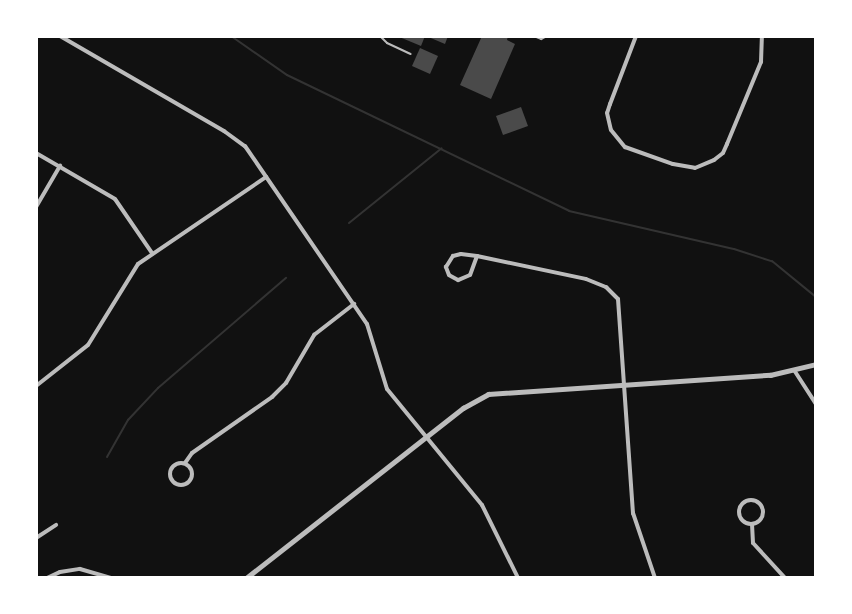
<!DOCTYPE html>
<style>
body{margin:0}
#map{position:relative;width:852px;height:614px;overflow:hidden;background:#111;font-family:Cabin,sans-serif}
div>[style]{position:absolute}
.stream>*{height:2px;margin:-1px;padding:0 1px;transform-origin:1px;border-radius:1px;background:#333}
.building>*{inset:0;background:#4a4a4a}
.service>*{height:2px;margin:-1px;padding:0 1px;transform-origin:1px;border-radius:1px;background:#bcbcbc}
.minor>*{height:4px;margin:-2px;padding:0 2px;transform-origin:2px;border-radius:2px;background:#bcbcbc}
.minor>.ring{margin:-2px;padding:0;box-sizing:content-box;background:none;border:4px solid #bcbcbc;border-radius:50%}
.tertiary>*{height:5px;margin:-2.5px;padding:0 2.5px;transform-origin:2.5px;border-radius:2.5px;background:#bcbcbc}
span{translate:-50% -50%;white-space:nowrap;text-align:center;line-height:1.15;-webkit-text-stroke:4.5px #fff;paint-order:stroke}
.frame{position:absolute;inset:0;border:38px solid #fff;pointer-events:none}
</style>
<div id="map">
<div class="stream">
<i style="left:231px;top:36px;width:68px;rotate:34.9deg"></i>
<i style="left:287px;top:75px;width:313px;rotate:25.7deg"></i>
<i style="left:569px;top:211px;width:169px;rotate:13deg"></i>
<i style="left:734px;top:249px;width:40px;rotate:18deg"></i>
<i style="left:772px;top:261px;width:57px;rotate:39.3deg"></i>
<i style="left:349px;top:223px;width:119px;rotate:-38.9deg"></i>
<i style="left:107px;top:457px;width:43px;rotate:-60.4deg"></i>
<i style="left:128px;top:420px;width:44px;rotate:-46.8deg"></i>
<i style="left:158px;top:388px;width:169px;rotate:-40.7deg"></i>
</div>
<div class="building">
<i style="clip-path:polygon(397px 36px,425px 36px,421px 46px)"></i>
<i style="clip-path:polygon(426px 36px,448px 36px,445px 44px)"></i>
<i style="clip-path:polygon(482px 36px,508px 36px,507px 40px,515px 44px,491px 99px,460px 85px)"></i>
<i style="clip-path:polygon(420px 48px,438px 56px,430px 74px,412px 66px)"></i>
<i style="clip-path:polygon(521px 107px,528px 126px,503px 135px,496px 116px)"></i>
</div>
<div class="service">
<i style="left:380px;top:36px;width:10px;rotate:45deg"></i>
<i style="left:387px;top:43px;width:26px;rotate:25deg"></i>
<i style="left:534px;top:36px;width:8px;rotate:23deg"></i>
<i style="left:541px;top:39px;width:7px;rotate:-27deg"></i>
</div>
<div class="minor">
<i style="left:60px;top:36px;width:190px;rotate:30.1deg"></i>
<i style="left:224px;top:131px;width:26px;rotate:36deg"></i>
<i style="left:245px;top:146px;width:216px;rotate:55.6deg"></i>
<i style="left:367px;top:324px;width:68px;rotate:72.9deg"></i>
<i style="left:387px;top:389px;width:150px;rotate:50.7deg"></i>
<i style="left:482px;top:505px;width:81px;rotate:63.7deg"></i>
<i style="left:636px;top:36px;width:73px;rotate:110.9deg"></i>
<i style="left:610px;top:104px;width:9px;rotate:108deg"></i>
<i style="left:607px;top:113px;width:17px;rotate:77deg"></i>
<i style="left:611px;top:130px;width:22px;rotate:51deg"></i>
<i style="left:625px;top:147px;width:51px;rotate:19.5deg"></i>
<i style="left:673px;top:164px;width:22px;rotate:10deg"></i>
<i style="left:695px;top:168px;width:21px;rotate:-23deg"></i>
<i style="left:714px;top:160px;width:11px;rotate:-38deg"></i>
<i style="left:723px;top:153px;width:10px;rotate:-66deg"></i>
<i style="left:727px;top:144px;width:89px;rotate:-67.5deg"></i>
<i style="left:761px;top:62px;width:26px;rotate:-88deg"></i>
<i style="left:36px;top:153px;width:91px;rotate:30.2deg"></i>
<i style="left:115px;top:199px;width:65px;rotate:55.6deg"></i>
<i style="left:36px;top:207px;width:48px;rotate:-59.7deg"></i>
<i style="left:461px;top:254px;width:16px;rotate:7deg"></i>
<i style="left:477px;top:256px;width:20px;rotate:110deg"></i>
<i style="left:470px;top:275px;width:13px;rotate:157deg"></i>
<i style="left:458px;top:280px;width:10px;rotate:-151deg"></i>
<i style="left:449px;top:275px;width:9px;rotate:-111deg"></i>
<i style="left:446px;top:267px;width:13px;rotate:-58deg"></i>
<i style="left:453px;top:256px;width:8px;rotate:-14deg"></i>
<i style="left:477px;top:256px;width:111px;rotate:11.9deg"></i>
<i style="left:586px;top:279px;width:22px;rotate:22deg"></i>
<i style="left:606px;top:287px;width:17px;rotate:45deg"></i>
<i style="left:618px;top:299px;width:215px;rotate:86deg"></i>
<i style="left:633px;top:513px;width:69px;rotate:71.3deg"></i>
<i style="left:794px;top:370px;width:40px;rotate:57.1deg"></i>
<i style="left:36px;top:386px;width:66px;rotate:-38.3deg"></i>
<i style="left:88px;top:345px;width:95px;rotate:-58.3deg"></i>
<i style="left:138px;top:264px;width:155px;rotate:-34.2deg"></i>
<i class="ring" style="left:170px;top:463px;width:18px;height:18px"></i>
<i style="left:185px;top:463px;width:12px;rotate:-55deg"></i>
<i style="left:192px;top:453px;width:98px;rotate:-35deg"></i>
<i style="left:272px;top:397px;width:20px;rotate:-45deg"></i>
<i style="left:286px;top:383px;width:56px;rotate:-59.7deg"></i>
<i style="left:314px;top:335px;width:51px;rotate:-37.8deg"></i>
<i class="ring" style="left:739px;top:500px;width:20px;height:20px"></i>
<i style="left:752px;top:524px;width:19px;rotate:87deg"></i>
<i style="left:753px;top:543px;width:47px;rotate:47.6deg"></i>
<i style="left:36px;top:538px;width:24px;rotate:-33deg"></i>
<i style="left:47px;top:578px;width:14px;rotate:-25deg"></i>
<i style="left:60px;top:572px;width:20px;rotate:-9deg"></i>
<i style="left:80px;top:569px;width:32px;rotate:16deg"></i>
</div>
<div class="tertiary">
<i style="left:246px;top:578px;width:276px;rotate:-38.1deg"></i>
<i style="left:463px;top:408px;width:29px;rotate:-29deg"></i>
<i style="left:488px;top:394px;width:283px;rotate:-3.9deg"></i>
<i style="left:770px;top:375px;width:47px;rotate:-13.4deg"></i>
</div>
<div class="frame"></div>
</div>
